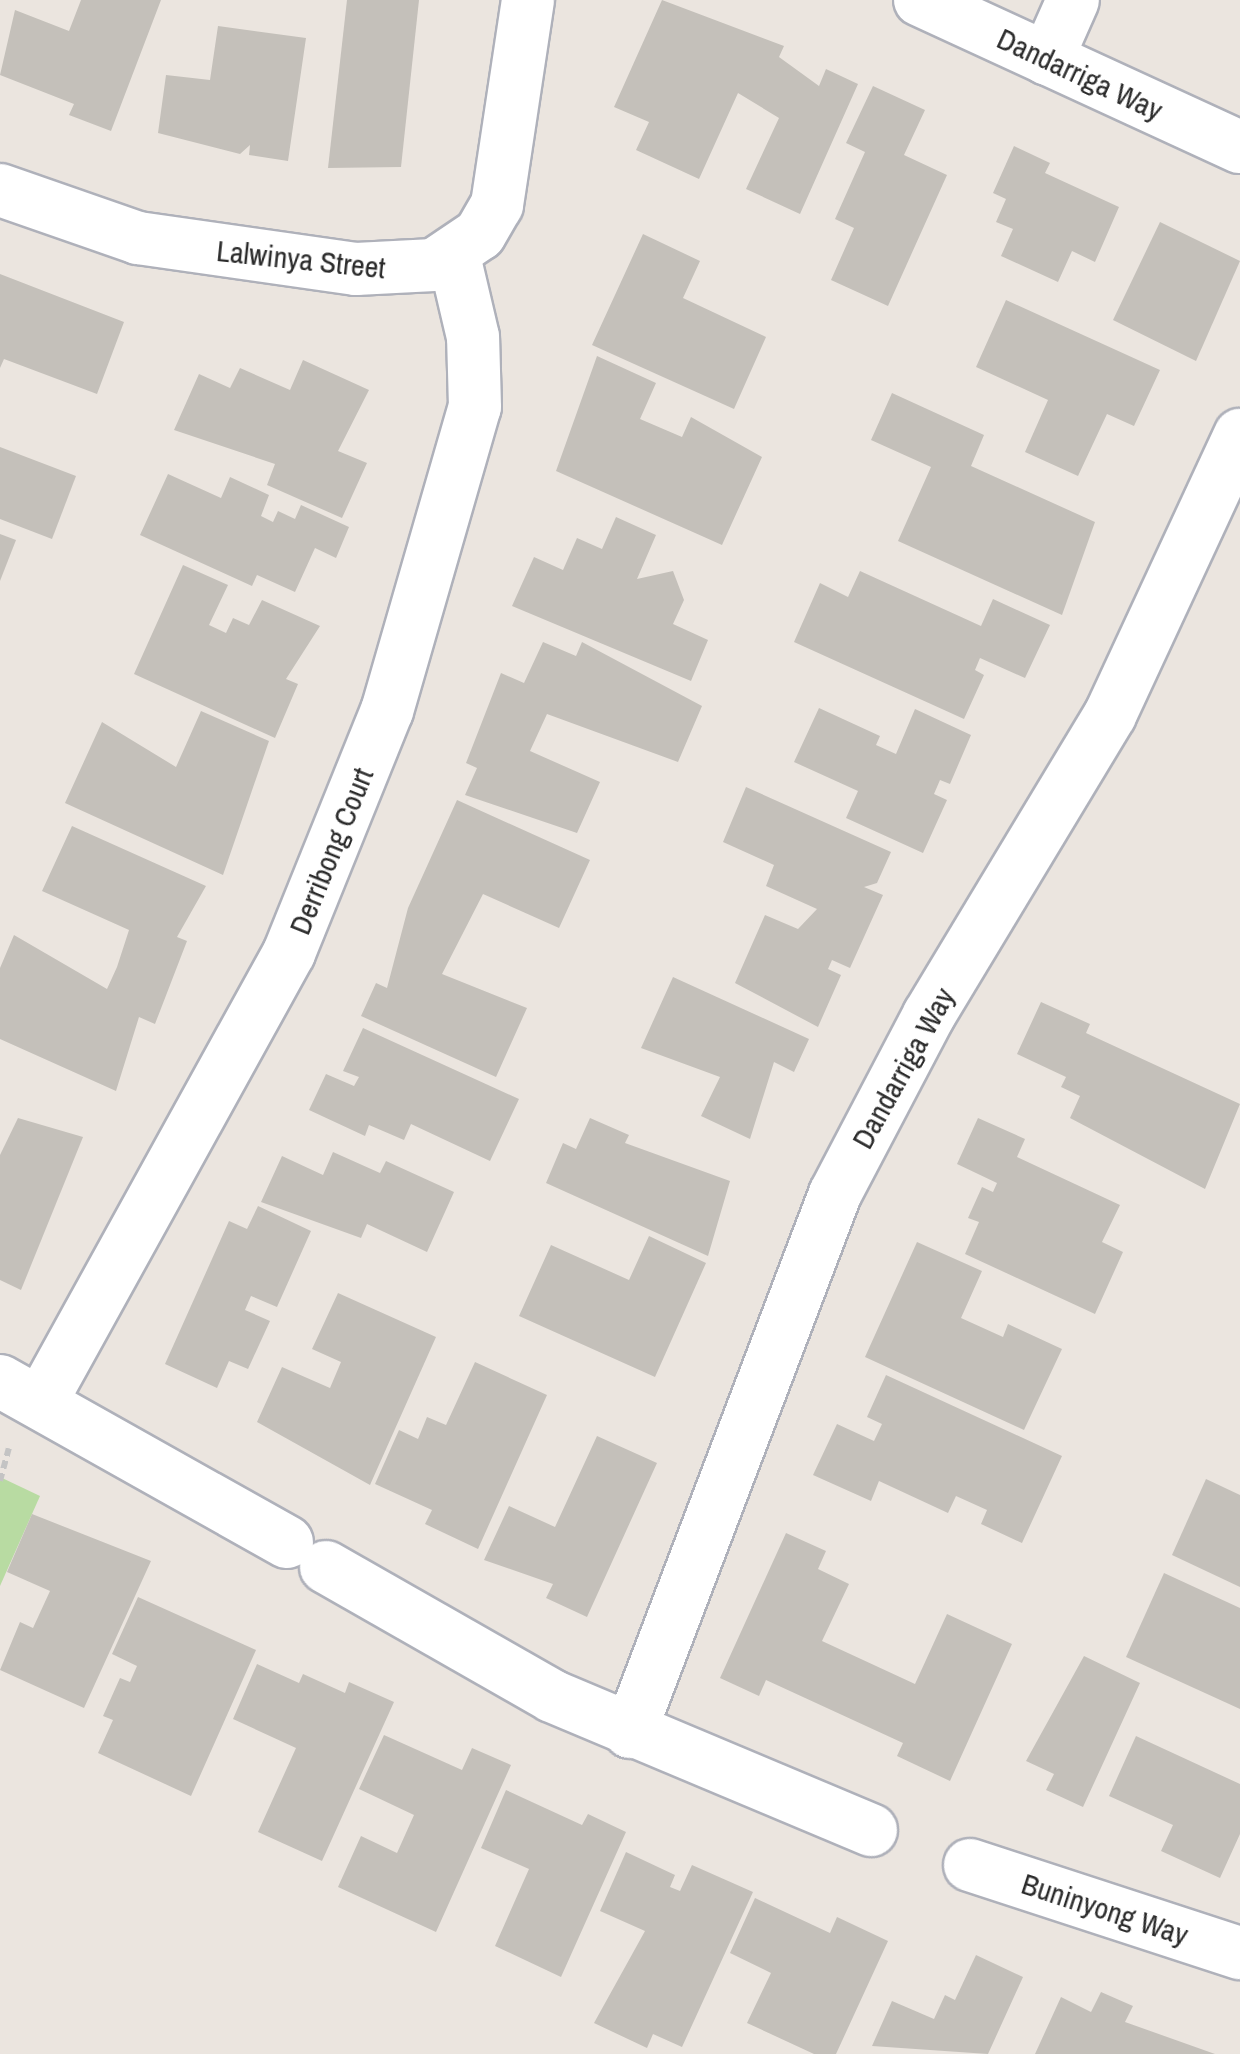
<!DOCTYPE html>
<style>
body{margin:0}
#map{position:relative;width:1240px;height:2054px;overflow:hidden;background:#ebe5df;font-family:"Archivo Narrow",sans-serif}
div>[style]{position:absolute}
.green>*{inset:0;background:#b8dba2}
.building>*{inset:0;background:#c4c0ba}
.path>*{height:6px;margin-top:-3px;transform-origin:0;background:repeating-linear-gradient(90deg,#c4c4c4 0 8px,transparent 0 13px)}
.roads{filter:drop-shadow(2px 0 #afb1ba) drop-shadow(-2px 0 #afb1ba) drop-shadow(0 2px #afb1ba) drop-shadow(0 -2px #afb1ba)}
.street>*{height:52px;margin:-26px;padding:0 26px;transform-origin:26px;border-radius:26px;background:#fff}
span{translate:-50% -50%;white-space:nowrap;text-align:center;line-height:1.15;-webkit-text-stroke:10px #fff;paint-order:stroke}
.street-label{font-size:30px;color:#2b2b2b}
</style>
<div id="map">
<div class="green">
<i style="clip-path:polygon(0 1477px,40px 1496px,0 1586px)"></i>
</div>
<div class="building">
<i style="clip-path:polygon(81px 0,161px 0,111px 131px,69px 115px,74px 104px,0 75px,15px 10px,69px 31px)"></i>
<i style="clip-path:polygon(347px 0,419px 0,401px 167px,328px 168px)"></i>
<i style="clip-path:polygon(662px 0,784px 46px,779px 57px,819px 86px,826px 69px,858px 84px,800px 214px,746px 189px,779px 118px,738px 93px,699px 179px,636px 150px,649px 122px,614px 107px)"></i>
<i style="clip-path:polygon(218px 26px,306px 38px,288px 161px,249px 155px,250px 145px,240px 154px,158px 133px,166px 75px,210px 80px)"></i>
<i style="clip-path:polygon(873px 86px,925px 110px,904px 155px,947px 175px,888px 306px,831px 280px,854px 228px,835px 219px,865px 152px,846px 143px)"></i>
<i style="clip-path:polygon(1014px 146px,1050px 163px,1045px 173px,1119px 207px,1095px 262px,1072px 251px,1058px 282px,1001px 256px,1013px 229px,996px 222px,1006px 199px,993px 193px)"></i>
<i style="clip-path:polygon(1160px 222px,1240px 261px,1196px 361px,1113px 320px)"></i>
<i style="clip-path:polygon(643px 234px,700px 261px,683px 298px,766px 337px,734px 409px,592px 345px)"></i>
<i style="clip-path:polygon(0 274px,124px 322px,97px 394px,4px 359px,0 368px)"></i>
<i style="clip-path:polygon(1006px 300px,1160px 370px,1134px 426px,1107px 414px,1078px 476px,1025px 452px,1048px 400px,976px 367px)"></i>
<i style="clip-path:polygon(597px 356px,656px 383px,640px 419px,682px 437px,691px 417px,762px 457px,722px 545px,556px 471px)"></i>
<i style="clip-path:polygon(303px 360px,369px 390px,338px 451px,367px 463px,342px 518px,267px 485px,275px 464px,174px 430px,199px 374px,230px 388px,240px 368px,290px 390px)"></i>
<i style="clip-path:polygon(892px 393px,984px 435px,971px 466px,1095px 522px,1062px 615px,898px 541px,931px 467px,871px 440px)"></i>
<i style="clip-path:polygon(0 447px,76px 476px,52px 539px,0 519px)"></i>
<i style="clip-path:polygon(168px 474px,221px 498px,230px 477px,269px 495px,261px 516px,273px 522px,278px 511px,295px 519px,301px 505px,349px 527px,336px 558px,315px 548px,295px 592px,257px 575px,252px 586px,140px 535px)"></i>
<i style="clip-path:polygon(616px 517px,656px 535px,637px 579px,673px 571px,684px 600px,673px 624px,708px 640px,691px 681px,512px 606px,534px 557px,563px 570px,577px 538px,602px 549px)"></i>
<i style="clip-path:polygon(0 534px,16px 540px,0 581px)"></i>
<i style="clip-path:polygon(183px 565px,228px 585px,209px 625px,226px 633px,233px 618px,249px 625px,262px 600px,320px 626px,286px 679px,298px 684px,275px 738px,134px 674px)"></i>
<i style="clip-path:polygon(860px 571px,981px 626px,993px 599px,1050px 625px,1025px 678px,980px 658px,975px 670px,984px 675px,964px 719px,794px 642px,820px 583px,848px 597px)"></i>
<i style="clip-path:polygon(543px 642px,576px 656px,582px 642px,702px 706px,678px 762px,547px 714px,530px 751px,600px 782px,577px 833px,465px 795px,477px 768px,466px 763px,501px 673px,524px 683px)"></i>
<i style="clip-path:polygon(819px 708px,880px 736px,876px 745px,896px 754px,915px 709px,971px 735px,950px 784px,940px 780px,934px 794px,947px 800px,923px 853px,846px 818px,858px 791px,794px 762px)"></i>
<i style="clip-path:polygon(201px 711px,269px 741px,223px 875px,65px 803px,102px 722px,176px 767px)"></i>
<i style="clip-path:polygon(746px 787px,891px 852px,877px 883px,864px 887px,883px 895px,850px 968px,832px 960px,828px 969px,841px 975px,818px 1027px,735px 983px,765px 915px,798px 929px,817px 909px,766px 886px,774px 865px,723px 842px)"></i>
<i style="clip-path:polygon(457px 800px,590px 860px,559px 928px,483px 894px,442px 974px,527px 1008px,496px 1077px,361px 1016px,376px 983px,387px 988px,408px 908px)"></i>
<i style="clip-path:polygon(72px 826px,206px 886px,177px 937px,187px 941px,155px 1024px,139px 1017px,116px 1091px,0 1039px,0 968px,14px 935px,107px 989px,117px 967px,129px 930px,42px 891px)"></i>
<i style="clip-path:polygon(673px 977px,809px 1039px,794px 1072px,774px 1062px,750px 1139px,701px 1116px,720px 1077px,641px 1048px)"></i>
<i style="clip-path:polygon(1041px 1002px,1090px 1024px,1086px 1033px,1240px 1104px,1205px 1189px,1070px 1118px,1080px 1096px,1061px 1087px,1066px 1077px,1017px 1054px)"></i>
<i style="clip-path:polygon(363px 1028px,519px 1099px,490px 1161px,411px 1124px,404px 1140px,369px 1125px,365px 1136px,309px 1110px,326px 1074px,354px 1086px,359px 1077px,343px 1071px)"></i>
<i style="clip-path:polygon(18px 1118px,83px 1137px,21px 1290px,0 1280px,0 1155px)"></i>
<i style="clip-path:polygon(590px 1118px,629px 1135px,625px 1143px,730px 1181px,708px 1256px,546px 1183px,563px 1143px,576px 1149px)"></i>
<i style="clip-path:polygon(978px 1118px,1025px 1139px,1017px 1157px,1120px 1205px,1102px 1242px,1123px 1252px,1095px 1314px,965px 1254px,979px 1222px,968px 1218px,982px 1187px,993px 1192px,997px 1183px,957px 1164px)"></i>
<i style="clip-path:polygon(333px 1152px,380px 1173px,386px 1161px,454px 1192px,427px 1252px,367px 1224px,361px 1238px,261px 1202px,282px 1156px,323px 1175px)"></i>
<i style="clip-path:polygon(258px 1206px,311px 1231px,277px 1307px,251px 1296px,245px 1310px,270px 1321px,248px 1369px,229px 1361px,217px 1388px,165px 1364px,229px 1221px,247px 1229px)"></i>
<i style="clip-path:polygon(649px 1236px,706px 1263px,655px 1377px,519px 1316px,551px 1245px,629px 1280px)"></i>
<i style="clip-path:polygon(917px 1242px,982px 1271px,961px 1318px,1003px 1337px,1008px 1324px,1062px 1349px,1024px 1430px,865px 1357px)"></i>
<i style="clip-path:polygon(338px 1293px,436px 1337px,370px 1485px,257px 1422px,282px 1367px,330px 1388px,341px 1362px,312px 1349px)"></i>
<i style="clip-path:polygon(475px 1362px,547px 1395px,478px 1549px,425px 1524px,432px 1510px,375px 1484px,399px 1430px,418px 1439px,427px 1417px,446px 1425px)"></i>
<i style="clip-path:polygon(886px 1375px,1062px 1456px,1022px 1543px,981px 1524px,987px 1510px,956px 1496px,948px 1513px,879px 1481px,871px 1501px,813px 1475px,837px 1424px,874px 1441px,882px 1424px,867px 1417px)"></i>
<i style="clip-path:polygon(597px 1436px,657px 1463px,587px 1617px,546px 1598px,553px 1584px,484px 1560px,509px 1506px,555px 1527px)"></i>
<i style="clip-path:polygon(1206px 1479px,1240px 1495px,1240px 1587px,1172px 1555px)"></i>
<i style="clip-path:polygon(32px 1514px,151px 1561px,84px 1708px,0 1670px,20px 1622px,33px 1628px,50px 1591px,7px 1572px)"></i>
<i style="clip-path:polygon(786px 1533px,826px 1551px,818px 1569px,849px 1584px,822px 1641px,915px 1684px,947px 1614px,1012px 1644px,950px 1781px,897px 1756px,903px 1743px,766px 1680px,759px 1696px,720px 1678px)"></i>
<i style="clip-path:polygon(1164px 1573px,1240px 1608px,1240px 1709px,1126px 1657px)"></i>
<i style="clip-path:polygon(138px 1597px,256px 1650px,191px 1796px,98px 1753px,113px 1720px,103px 1716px,120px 1678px,130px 1682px,137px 1666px,112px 1654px)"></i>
<i style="clip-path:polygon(1084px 1656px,1140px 1683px,1083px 1807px,1046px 1790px,1054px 1774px,1026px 1761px)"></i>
<i style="clip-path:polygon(257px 1664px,299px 1683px,303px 1674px,345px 1693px,349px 1682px,394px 1702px,322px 1861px,258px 1832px,296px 1748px,233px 1719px)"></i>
<i style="clip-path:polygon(384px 1735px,462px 1770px,472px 1748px,511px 1765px,436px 1932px,338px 1887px,361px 1836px,397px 1853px,414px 1815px,359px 1789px)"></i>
<i style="clip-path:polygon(1136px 1736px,1240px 1784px,1240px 1834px,1220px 1878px,1161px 1851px,1173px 1825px,1109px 1796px)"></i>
<i style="clip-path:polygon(506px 1790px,582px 1825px,588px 1814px,626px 1832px,561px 1977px,495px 1946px,529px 1869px,481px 1848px)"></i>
<i style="clip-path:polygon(626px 1852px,675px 1875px,670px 1887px,680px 1891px,692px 1865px,753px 1892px,682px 2047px,653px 2034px,647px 2048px,594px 2023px,645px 1931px,600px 1911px)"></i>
<i style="clip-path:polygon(755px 1898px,830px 1933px,837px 1917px,888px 1941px,836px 2054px,814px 2054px,747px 2023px,771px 1973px,730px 1953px)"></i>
<i style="clip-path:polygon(976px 1955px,1023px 1977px,988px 2054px,872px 2046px,892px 2001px,934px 2019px,945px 1995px,955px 2000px)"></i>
<i style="clip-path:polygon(1101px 1992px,1133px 2006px,1125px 2022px,1215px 2054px,1035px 2054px,1061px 1997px,1091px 2012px)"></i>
</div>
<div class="path">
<i style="left:0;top:1481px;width:34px;rotate:-75deg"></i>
</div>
<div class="roads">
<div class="street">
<i style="left:920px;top:0;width:352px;rotate:24.7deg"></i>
<i style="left:1047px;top:59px;width:64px;rotate:-66.2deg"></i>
<i style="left:0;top:190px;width:146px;rotate:19.2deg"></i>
<i style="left:138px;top:238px;width:220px;rotate:8.1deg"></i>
<i style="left:356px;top:269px;width:78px;rotate:-2.9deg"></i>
<i style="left:434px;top:265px;width:55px;rotate:-34deg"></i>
<i style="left:480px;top:234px;width:34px;rotate:-60deg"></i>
<i style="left:497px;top:205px;width:207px;rotate:-81.4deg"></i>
<i style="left:0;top:1381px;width:329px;rotate:29.3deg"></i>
<i style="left:42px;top:1400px;width:511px;rotate:-61.08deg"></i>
<i style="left:289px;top:953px;width:261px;rotate:-68deg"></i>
<i style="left:387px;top:711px;width:316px;rotate:-73.9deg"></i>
<i style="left:475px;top:407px;width:70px;rotate:-91.6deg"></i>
<i style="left:473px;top:337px;width:83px;rotate:-103.2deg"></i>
<i style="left:326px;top:1567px;width:260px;rotate:29.7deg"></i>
<i style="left:552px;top:1696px;width:346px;rotate:22.8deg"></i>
<i style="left:630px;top:1732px;width:576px;rotate:-69.14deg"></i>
<i style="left:835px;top:1194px;width:202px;rotate:-62.3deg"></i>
<i style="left:929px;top:1015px;width:350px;rotate:-58.9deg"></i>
<i style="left:1110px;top:715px;width:309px;rotate:-65.1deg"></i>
<i style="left:970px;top:1865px;width:284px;rotate:18.1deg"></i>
</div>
</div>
<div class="street-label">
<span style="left:1080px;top:74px;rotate:25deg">Dandarriga Way</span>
<span style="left:301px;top:259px;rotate:6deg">Lalwinya Street</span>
<span style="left:331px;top:851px;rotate:-68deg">Derribong Court</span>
<span style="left:903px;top:1068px;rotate:-61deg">Dandarriga Way</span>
<span style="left:1105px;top:1909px;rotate:18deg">Buninyong Way</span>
</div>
</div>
